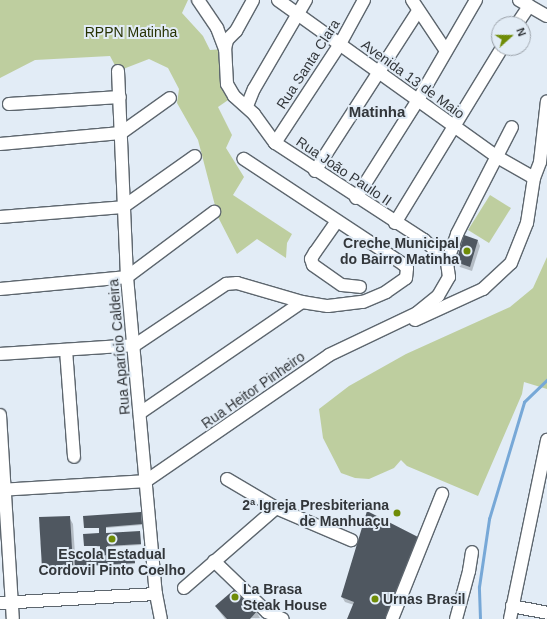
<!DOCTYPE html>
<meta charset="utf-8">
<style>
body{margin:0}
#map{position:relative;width:547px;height:619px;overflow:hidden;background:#e2ecf6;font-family:Arial,sans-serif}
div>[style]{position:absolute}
.green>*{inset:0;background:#bece9f}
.shadow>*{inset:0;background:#0003}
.stream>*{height:2.5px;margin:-1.25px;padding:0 1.25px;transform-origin:1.25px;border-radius:1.25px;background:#77a8d7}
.building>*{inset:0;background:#4f5760}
.roads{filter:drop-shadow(1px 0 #5d666e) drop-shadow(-1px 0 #5d666e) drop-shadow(0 1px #5d666e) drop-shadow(0 -1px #5d666e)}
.minor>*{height:12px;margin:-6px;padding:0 6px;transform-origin:6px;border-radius:6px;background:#fff}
.dots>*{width:11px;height:11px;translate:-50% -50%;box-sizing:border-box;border:2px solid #e2ecf6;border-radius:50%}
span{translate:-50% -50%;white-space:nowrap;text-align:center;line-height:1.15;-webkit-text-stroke:4px #e2ecf6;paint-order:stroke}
.park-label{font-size:14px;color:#283304}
.street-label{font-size:14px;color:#32363a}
.poi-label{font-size:14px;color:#32363a;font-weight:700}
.right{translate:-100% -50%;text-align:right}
.left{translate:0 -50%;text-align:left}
.neighbourhood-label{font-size:15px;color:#32363a;font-weight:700}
.north{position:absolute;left:491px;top:16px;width:40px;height:40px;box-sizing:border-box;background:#e2ecf6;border:1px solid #9ca3ab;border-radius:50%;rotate:69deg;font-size:11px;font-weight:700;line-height:16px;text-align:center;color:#32363a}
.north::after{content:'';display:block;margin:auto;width:14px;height:18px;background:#6f8c07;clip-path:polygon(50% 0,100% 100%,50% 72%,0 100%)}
</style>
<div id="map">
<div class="green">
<i style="clip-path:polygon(0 0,188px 0,182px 13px,203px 36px,210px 50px,225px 49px,234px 96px,218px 107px,232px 135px,226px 148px,244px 177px,233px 195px,292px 234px,287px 243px,286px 258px,257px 239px,237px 254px,218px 217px,198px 140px,177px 103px,179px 89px,168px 68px,149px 59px,118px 71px,110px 56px,35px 60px,0 78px)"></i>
<i style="clip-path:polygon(490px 195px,511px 208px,489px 243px,468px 230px)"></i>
<i style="clip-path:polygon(547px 257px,547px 389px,524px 382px,522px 394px,478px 496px,407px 466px,401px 460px,394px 468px,369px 479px,355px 478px,341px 473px,323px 438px,319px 409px,349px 386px,406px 354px,510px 307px,533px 288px)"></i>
</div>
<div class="shadow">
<i style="clip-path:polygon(478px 241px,480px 246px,472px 271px,460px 267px,457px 262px)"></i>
<i style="clip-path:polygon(141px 513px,142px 525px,106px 528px,106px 534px,140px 532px,141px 545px,107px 547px,107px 552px,134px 552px,135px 564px,76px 567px,76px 571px,47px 574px,43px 567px,69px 517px,73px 524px,75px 554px,101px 553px,101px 547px,85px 545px,100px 534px,100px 528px,85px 528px)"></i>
<i style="clip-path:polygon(417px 537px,420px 542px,390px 619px,348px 619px,354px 605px,345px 602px,342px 597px)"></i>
<i style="clip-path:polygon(216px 607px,256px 611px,260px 618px,225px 619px)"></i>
</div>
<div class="stream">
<i style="left:480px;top:619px;width:32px;rotate:-92deg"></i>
<i style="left:479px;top:587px;width:69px;rotate:-81.6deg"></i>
<i style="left:489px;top:519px;width:122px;rotate:-73.3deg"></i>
<i style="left:524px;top:402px;width:32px;rotate:-44deg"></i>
</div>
<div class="building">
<i style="clip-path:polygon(464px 235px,478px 240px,470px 267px,456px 262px)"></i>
<i style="clip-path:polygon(367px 511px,418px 537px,386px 619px,347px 619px,354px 602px,341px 597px)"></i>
<i style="clip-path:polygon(141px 512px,142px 524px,106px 527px,106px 533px,140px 531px,141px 544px,107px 546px,107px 551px,134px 550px,135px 563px,75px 566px,74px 553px,100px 552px,100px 546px,84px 546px,83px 534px,99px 533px,99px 528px,84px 528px,83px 516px)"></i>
<i style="clip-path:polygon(70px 516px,73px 565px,42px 568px,39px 517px)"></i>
<i style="clip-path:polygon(236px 588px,257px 611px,250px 619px,227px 619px,215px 606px)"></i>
</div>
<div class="roads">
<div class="minor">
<i style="left:278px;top:0;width:272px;rotate:35.6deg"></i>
<i style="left:499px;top:158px;width:40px;rotate:29.7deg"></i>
<i style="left:412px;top:0;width:61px;rotate:56.3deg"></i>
<i style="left:519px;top:0;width:32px;rotate:30deg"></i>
<i style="left:517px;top:24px;width:22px;rotate:-56deg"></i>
<i style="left:225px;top:49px;width:9px;rotate:-77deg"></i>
<i style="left:227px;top:40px;width:13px;rotate:-45deg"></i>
<i style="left:236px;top:31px;width:35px;rotate:-61deg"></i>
<i style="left:118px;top:71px;width:206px;rotate:87.5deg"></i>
<i style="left:127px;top:277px;width:318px;rotate:84.8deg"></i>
<i style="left:156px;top:594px;width:25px;rotate:79deg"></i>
<i style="left:9px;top:104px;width:111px;rotate:-3.6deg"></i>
<i style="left:247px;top:106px;width:18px;rotate:-68deg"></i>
<i style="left:254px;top:89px;width:103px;rotate:-59.7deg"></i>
<i style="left:275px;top:143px;width:118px;rotate:-56.7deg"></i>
<i style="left:340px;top:44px;width:50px;rotate:-61.4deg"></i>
<i style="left:0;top:144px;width:121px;rotate:-5.2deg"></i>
<i style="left:121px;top:133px;width:60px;rotate:-35.5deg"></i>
<i style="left:315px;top:171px;width:190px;rotate:-57.2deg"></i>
<i style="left:356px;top:198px;width:116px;rotate:-57.7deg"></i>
<i style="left:418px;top:100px;width:116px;rotate:-59.9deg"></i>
<i style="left:0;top:217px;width:123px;rotate:-4.6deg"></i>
<i style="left:123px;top:207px;width:88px;rotate:-35.3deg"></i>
<i style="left:337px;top:221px;width:38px;rotate:125deg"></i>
<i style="left:315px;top:252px;width:8px;rotate:120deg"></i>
<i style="left:311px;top:259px;width:6px;rotate:72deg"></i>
<i style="left:313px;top:265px;width:35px;rotate:35deg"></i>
<i style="left:342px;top:285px;width:18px;rotate:6deg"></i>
<i style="left:395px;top:223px;width:205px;rotate:-58.6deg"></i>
<i style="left:447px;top:262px;width:30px;rotate:-70deg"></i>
<i style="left:457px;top:234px;width:120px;rotate:-62.8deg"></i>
<i style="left:0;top:289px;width:128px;rotate:-5.4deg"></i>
<i style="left:127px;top:277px;width:109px;rotate:-36.8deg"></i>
<i style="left:415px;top:320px;width:75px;rotate:-24.5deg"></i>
<i style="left:483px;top:289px;width:38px;rotate:-43deg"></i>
<i style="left:511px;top:263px;width:43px;rotate:-68.2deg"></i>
<i style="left:527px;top:223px;width:46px;rotate:-81.2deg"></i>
<i style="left:534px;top:178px;width:17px;rotate:-69deg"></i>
<i style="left:540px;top:162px;width:61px;rotate:-83.5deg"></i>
<i style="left:135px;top:345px;width:110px;rotate:-33.8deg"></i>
<i style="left:226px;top:284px;width:11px;rotate:-5deg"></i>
<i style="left:237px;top:283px;width:68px;rotate:16.3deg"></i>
<i style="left:302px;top:302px;width:26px;rotate:9deg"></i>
<i style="left:328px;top:306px;width:35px;rotate:-7deg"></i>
<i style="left:363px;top:302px;width:25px;rotate:-23deg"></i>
<i style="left:386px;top:292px;width:24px;rotate:-35deg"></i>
<i style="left:406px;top:278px;width:10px;rotate:-84deg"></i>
<i style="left:407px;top:268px;width:6px;rotate:-135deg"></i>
<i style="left:403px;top:264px;width:191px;rotate:-146.6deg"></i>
<i style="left:66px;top:350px;width:107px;rotate:85.7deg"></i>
<i style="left:0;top:354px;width:135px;rotate:-3.8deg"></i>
<i style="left:140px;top:413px;width:196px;rotate:-34.4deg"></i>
<i style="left:0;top:415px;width:204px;rotate:86.4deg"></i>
<i style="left:227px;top:479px;width:57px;rotate:30.6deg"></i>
<i style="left:276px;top:508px;width:82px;rotate:23.1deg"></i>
<i style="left:146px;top:481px;width:222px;rotate:-34.5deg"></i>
<i style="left:329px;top:355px;width:98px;rotate:-25.5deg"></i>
<i style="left:417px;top:313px;width:27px;rotate:-39deg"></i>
<i style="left:438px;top:296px;width:22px;rotate:-60deg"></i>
<i style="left:449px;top:277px;width:15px;rotate:-98deg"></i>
<i style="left:447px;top:262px;width:32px;rotate:-136deg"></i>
<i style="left:424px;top:240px;width:178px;rotate:-146.9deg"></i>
<i style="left:275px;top:143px;width:36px;rotate:-126deg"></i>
<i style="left:254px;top:114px;width:27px;rotate:-138deg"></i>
<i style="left:234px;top:96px;width:14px;rotate:-120deg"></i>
<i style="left:227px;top:84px;width:35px;rotate:-93deg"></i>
<i style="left:225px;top:49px;width:22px;rotate:-111deg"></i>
<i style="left:217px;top:28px;width:34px;rotate:-124deg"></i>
<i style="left:0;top:490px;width:146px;rotate:-3.5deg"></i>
<i style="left:214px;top:561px;width:74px;rotate:43.9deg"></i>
<i style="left:267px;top:612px;width:17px;rotate:24deg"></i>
<i style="left:184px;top:588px;width:122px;rotate:-41deg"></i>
<i style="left:0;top:603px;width:156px;rotate:-3.3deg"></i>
<i style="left:512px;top:606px;width:36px;rotate:11deg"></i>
<i style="left:392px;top:619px;width:135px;rotate:-68.2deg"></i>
<i style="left:456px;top:619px;width:50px;rotate:-74.8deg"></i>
<i style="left:469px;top:571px;width:19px;rotate:-81deg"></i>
<i style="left:510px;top:619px;width:183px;rotate:-78.3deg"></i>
</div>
</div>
<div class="dots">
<i style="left:467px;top:251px;background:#6f8c07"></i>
<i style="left:397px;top:513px;background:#6f8c07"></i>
<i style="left:112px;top:539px;background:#6f8c07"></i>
<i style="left:235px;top:597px;background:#6f8c07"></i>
<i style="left:375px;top:599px;background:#6f8c07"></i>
</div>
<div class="park-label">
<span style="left:131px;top:32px">RPPN Matinha</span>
</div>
<div class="street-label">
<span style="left:308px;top:64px;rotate:-57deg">Rua Santa Clara</span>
<span style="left:413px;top:79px;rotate:36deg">Avenida 13 de Maio</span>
<span style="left:344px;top:171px;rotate:34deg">Rua João Paulo II</span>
<span style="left:119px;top:347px;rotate:-95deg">Rua Aparício Caldeira</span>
<span style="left:253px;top:390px;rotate:-35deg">Rua Heitor Pinheiro</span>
</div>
<div class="poi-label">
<span class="right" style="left:459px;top:251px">Creche Municipal<br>do Bairro Matinha</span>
<span class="right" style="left:389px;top:513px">2ª Igreja Presbiteriana<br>de Manhuaçu</span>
<span style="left:112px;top:562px">Escola Estadual<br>Cordovil Pinto Coelho</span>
<span class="left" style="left:243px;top:597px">La Brasa<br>Steak House</span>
<span class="left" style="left:383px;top:599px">Urnas Brasil</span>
</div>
<div class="neighbourhood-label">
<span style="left:377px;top:112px">Matinha</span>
</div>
<div class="north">N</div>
</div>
